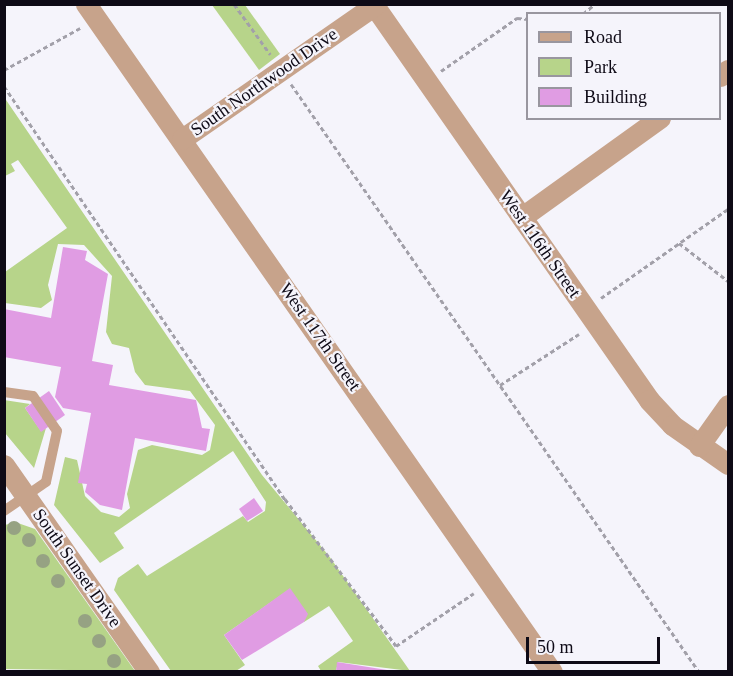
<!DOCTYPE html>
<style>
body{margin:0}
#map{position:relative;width:733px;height:676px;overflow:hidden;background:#f5f4fb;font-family:"Times New Roman",serif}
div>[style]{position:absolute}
.green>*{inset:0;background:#b7d48a}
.building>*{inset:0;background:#e09ce3}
.path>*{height:3px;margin-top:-1.5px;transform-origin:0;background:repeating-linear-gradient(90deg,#a2a0a9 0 4.5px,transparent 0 7.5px)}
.lane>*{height:10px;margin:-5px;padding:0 5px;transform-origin:5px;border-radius:5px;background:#c7a38b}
.street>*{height:21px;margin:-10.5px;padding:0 10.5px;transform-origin:10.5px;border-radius:10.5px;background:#c7a38b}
.trees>*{width:14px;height:14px;margin:-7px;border-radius:50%;background:#96a283}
span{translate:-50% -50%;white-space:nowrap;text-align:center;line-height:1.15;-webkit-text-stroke:4.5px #f5f4fb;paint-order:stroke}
.street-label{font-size:18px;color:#0e0a16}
.frame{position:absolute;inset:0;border:6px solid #0e0a16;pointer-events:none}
.legend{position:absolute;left:526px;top:12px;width:195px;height:108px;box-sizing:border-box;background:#f5f4fb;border:2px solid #99969f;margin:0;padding:8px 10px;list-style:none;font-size:18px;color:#0e0a16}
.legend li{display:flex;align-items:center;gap:12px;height:30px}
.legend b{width:30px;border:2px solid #99969f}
.scale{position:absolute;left:526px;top:637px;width:134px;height:27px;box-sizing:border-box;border:3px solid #0e0a16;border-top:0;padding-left:8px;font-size:18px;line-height:21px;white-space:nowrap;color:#0e0a16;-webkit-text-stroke:4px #f5f4fb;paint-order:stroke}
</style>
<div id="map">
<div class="green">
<i style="clip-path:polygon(212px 5px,245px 5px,280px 54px,259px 70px)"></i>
<i style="clip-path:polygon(4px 97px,262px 475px,329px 556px,410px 671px,338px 662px,336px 671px,321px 671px,318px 666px,353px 641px,329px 606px,304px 622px,290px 589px,224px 635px,245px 665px,236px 671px,171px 671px,114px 590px,118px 578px,138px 564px,147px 576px,243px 516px,248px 522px,265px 511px,266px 502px,233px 451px,114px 533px,124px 548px,100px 563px,54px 505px,65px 457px,77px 460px,85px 496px,101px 512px,119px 517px,130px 508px,127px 494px,138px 450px,152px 445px,202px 455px,210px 450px,215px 425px,190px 391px,145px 385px,135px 372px,129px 348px,112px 344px,106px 332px,112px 276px,84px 245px,58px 244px,48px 285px,52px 300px,41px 308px,5px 303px,5px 272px,67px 228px,18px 160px,11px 164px,15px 171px,5px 176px)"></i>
<i style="clip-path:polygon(4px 400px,30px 404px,25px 408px,41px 431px,46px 428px,34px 468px,5px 433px)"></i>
<i style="clip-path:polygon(15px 522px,35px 529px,135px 671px,5px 669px,5px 525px)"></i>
</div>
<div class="building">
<i style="clip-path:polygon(63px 247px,87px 251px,85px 260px,108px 274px,92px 361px,113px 365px,109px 385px,196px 400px,202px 428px,210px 429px,206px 451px,135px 438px,122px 510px,100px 505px,85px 492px,87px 484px,78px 483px,91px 413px,63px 408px,55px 397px,61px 367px,4px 357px,4px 309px,51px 318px)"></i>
<i style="clip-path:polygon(49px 391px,65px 415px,41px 432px,25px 408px)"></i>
<i style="clip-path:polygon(254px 498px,263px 511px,247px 521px,239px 509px)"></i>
<i style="clip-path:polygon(290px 588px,308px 614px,304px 622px,242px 660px,224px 635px)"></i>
<i style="clip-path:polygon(337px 662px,387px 670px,387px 672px,336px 672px)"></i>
</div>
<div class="path">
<i style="left:234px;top:4px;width:62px;rotate:54.2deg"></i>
<i style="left:583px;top:14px;width:16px;rotate:-40deg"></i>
<i style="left:4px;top:70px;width:87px;rotate:-28.9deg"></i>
<i style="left:441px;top:71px;width:93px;rotate:-34.9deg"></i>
<i style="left:517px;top:18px;width:11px;rotate:5deg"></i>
<i style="left:291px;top:84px;width:716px;rotate:55.24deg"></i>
<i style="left:4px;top:86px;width:500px;rotate:55.8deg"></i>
<i style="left:285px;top:499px;width:184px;rotate:52.9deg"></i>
<i style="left:396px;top:646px;width:94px;rotate:-34.2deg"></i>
<i style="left:679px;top:243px;width:62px;rotate:37.8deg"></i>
<i style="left:601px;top:298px;width:155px;rotate:-35deg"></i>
<i style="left:500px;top:385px;width:94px;rotate:-32.8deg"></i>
</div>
<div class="lane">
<i style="left:4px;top:392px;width:29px;rotate:8deg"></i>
<i style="left:33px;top:396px;width:42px;rotate:55.6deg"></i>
<i style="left:57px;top:431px;width:52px;rotate:102.2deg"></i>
<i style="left:46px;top:482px;width:51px;rotate:145.4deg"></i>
</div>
<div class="street">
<i style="left:86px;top:4px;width:814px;rotate:55.1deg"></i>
<i style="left:373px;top:4px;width:483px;rotate:55.1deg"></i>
<i style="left:649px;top:400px;width:34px;rotate:47deg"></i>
<i style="left:672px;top:425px;width:68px;rotate:34.9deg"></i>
<i style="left:720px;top:76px;width:10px;rotate:-37deg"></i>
<i style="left:182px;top:139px;width:236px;rotate:-34.8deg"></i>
<i style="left:522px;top:217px;width:170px;rotate:-35.7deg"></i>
<i style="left:699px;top:446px;width:50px;rotate:-54.7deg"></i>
<i style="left:4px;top:465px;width:253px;rotate:55deg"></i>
</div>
<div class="trees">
<i style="left:14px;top:528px"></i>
<i style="left:29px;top:540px"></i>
<i style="left:43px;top:561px"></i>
<i style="left:58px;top:581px"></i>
<i style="left:85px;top:621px"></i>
<i style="left:99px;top:641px"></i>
<i style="left:114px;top:661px"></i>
</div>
<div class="street-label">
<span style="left:264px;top:82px;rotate:-35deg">South Northwood Drive</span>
<span style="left:540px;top:244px;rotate:55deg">West 116th Street</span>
<span style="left:320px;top:337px;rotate:55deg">West 117th Street</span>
<span style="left:77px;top:568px;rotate:55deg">South Sunset Drive</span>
</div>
<div class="frame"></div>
<ul class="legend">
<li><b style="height:8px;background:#c7a38b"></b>Road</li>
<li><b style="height:16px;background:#b7d48a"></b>Park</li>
<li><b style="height:16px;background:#e09ce3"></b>Building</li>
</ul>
<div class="scale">50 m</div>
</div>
